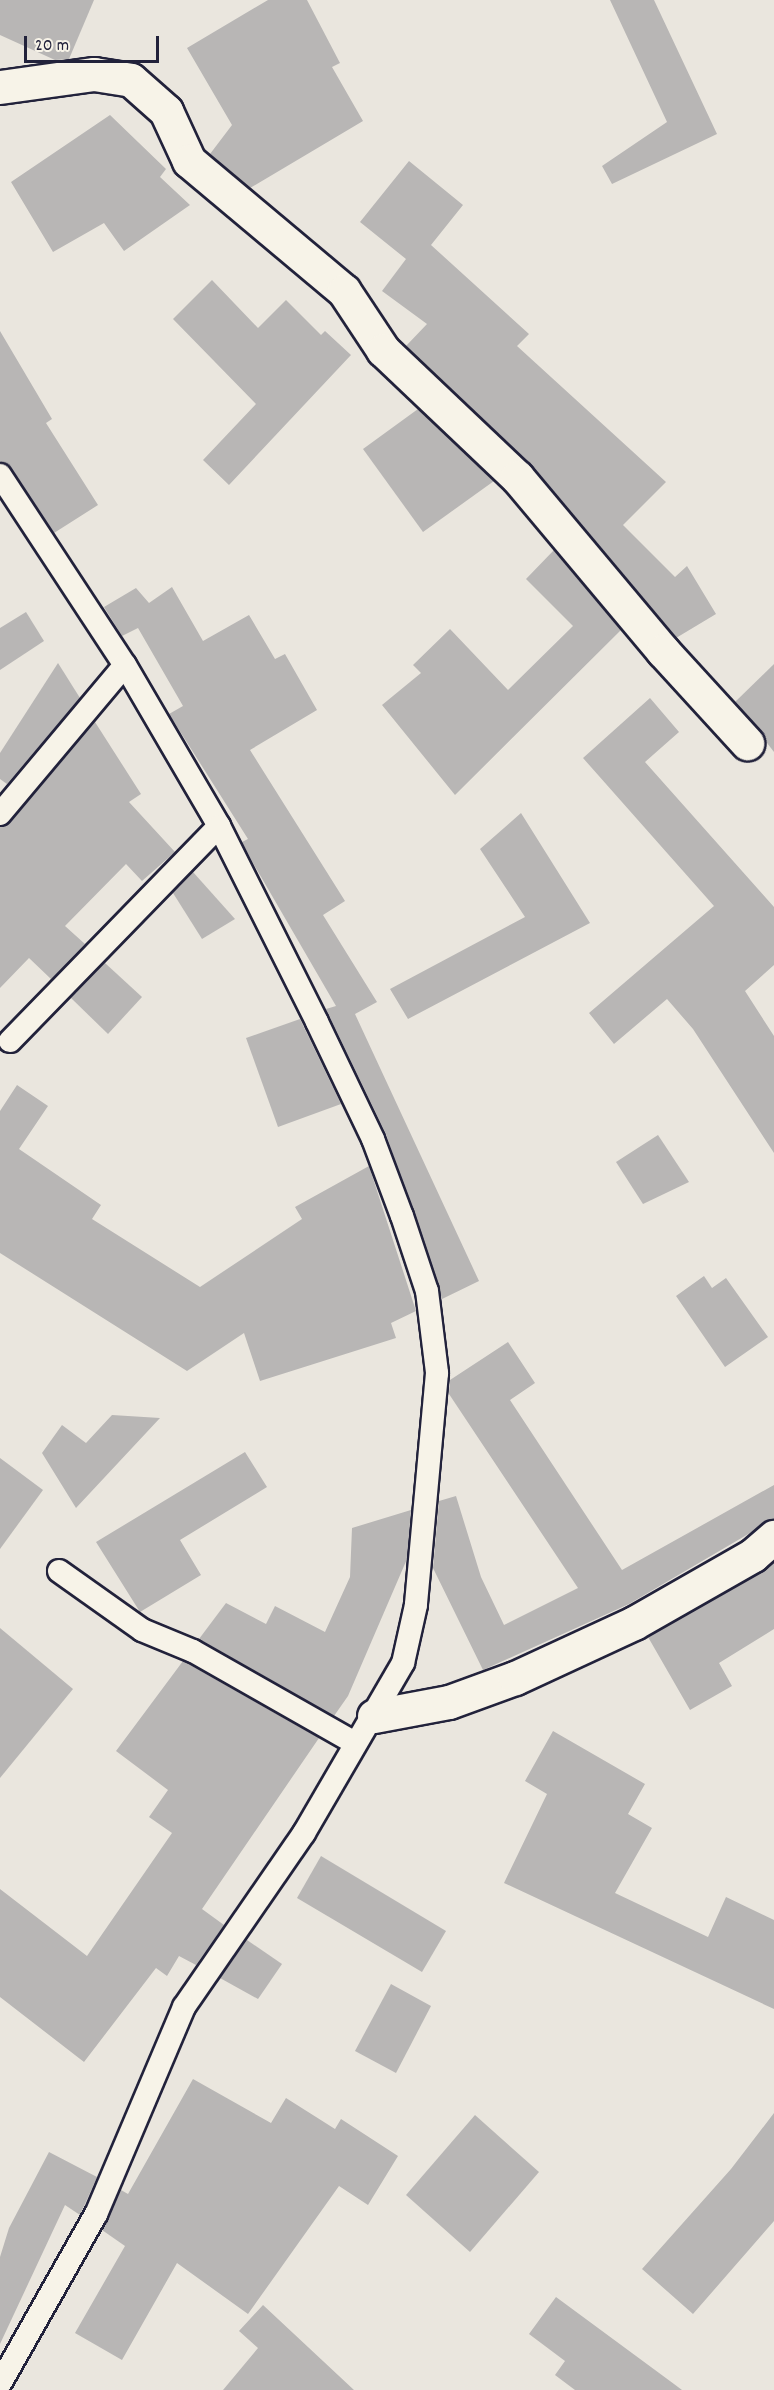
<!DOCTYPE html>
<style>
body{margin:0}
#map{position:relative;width:774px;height:2390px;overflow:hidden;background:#eae6de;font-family:Dekko,sans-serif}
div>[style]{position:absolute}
.building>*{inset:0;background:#b8b6b5}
.roads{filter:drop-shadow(2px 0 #22223b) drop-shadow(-2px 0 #22223b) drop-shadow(0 2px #22223b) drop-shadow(0 -2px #22223b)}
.lane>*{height:22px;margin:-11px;padding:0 11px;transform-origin:11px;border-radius:11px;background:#f7f3e8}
.street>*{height:33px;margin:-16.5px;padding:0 16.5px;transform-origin:16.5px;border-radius:16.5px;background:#f7f3e8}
span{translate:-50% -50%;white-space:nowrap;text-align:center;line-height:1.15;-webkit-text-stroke:5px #f7f3e8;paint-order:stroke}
.scale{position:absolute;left:24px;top:36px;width:135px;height:27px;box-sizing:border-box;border:3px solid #22223b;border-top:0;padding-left:8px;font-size:18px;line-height:21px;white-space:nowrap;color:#22223b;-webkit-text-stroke:4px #f7f3e8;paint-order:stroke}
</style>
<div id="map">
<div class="building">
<i style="clip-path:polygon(0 0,94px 0,69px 59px,55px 60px,0 35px)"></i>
<i style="clip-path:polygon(268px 0,307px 0,340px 63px,332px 67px,363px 121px,250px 188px,210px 154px,232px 125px,187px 48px)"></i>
<i style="clip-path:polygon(610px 0,654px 0,717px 134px,612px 184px,602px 166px,667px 122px)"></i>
<i style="clip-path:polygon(110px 115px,166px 169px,160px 177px,190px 205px,124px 251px,104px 223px,53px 252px,11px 182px)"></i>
<i style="clip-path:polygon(409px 161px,463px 205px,431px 245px,529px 334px,517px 346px,666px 482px,623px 525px,675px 577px,687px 566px,716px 614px,676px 638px,531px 465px,406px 346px,427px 324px,382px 291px,406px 259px,360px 222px)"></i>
<i style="clip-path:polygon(212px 280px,258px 328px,286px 300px,321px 335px,325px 331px,351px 355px,229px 485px,203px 460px,256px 404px,173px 319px)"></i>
<i style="clip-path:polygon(0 331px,52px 419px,46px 423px,98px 505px,54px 533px,11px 468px,0 462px)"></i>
<i style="clip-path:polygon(418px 409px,494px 481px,423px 532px,363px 449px)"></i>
<i style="clip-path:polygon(554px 550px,621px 630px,455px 795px,382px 705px,421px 673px,413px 665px,450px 629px,508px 690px,573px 626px,526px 579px)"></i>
<i style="clip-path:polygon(172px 587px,203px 641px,249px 615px,275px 659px,285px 654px,317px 710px,250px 750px,345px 901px,323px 915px,377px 1002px,355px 1014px,479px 1281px,442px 1299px,386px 1134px,326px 1009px,336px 1006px,253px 863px,242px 842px,248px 839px,169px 714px,183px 706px,138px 628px,122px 636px,104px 607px,136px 588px,149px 603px)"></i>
<i style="clip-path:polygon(26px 612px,44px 641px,0 670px,0 628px)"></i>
<i style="clip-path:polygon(58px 663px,80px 698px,7px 784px,0 779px,0 753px)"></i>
<i style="clip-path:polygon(774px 664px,774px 752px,735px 702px)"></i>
<i style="clip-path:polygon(650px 698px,679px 732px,645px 762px,774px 907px,774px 965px,745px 991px,774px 1036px,774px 1153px,693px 1029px,667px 999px,614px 1044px,589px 1013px,714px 906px,583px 758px)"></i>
<i style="clip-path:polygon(95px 722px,141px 794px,129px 802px,175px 852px,142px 881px,126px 864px,65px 926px,85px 944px,51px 979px,29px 958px,0 988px,0 827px,10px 823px)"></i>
<i style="clip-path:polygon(521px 813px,590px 923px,408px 1019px,390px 989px,525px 917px,480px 849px)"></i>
<i style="clip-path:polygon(193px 872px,235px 919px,202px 939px,173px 893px)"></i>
<i style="clip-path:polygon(105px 963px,142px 997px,108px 1034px,71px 998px)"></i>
<i style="clip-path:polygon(300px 1019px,341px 1104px,278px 1127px,246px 1038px)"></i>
<i style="clip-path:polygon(17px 1085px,48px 1106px,19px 1149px,101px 1205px,92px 1219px,200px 1287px,302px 1219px,295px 1207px,369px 1166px,416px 1311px,391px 1323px,396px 1338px,260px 1381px,244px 1333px,187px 1371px,0 1253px,0 1111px)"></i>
<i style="clip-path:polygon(658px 1135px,689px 1182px,643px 1204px,616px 1162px)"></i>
<i style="clip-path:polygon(704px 1276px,712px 1288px,726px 1278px,768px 1337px,725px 1367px,676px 1296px)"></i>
<i style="clip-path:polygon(508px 1342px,535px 1383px,510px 1400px,622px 1570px,774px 1485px,774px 1519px,629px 1604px,483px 1670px,433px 1568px,439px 1501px,456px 1496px,481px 1577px,504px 1625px,578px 1588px,449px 1394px,450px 1380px)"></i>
<i style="clip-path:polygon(112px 1415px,160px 1418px,76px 1508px,42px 1453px,62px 1425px,86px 1443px)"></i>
<i style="clip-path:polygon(245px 1452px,267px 1487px,180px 1540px,201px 1575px,140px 1612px,96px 1542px)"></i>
<i style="clip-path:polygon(0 1458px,43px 1490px,0 1549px)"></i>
<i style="clip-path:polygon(411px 1510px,407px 1559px,348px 1696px,334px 1716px,199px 1639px,226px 1603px,266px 1624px,275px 1606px,325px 1632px,350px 1577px,352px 1528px)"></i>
<i style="clip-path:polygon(774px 1562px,774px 1629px,719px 1663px,732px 1686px,690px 1710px,648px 1637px)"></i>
<i style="clip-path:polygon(0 1628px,73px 1689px,0 1778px)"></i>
<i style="clip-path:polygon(183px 1661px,319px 1738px,202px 1909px,224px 1925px,196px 1965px,179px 1956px,167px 1976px,156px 1968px,84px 2062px,0 1997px,0 1889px,87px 1956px,172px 1833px,149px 1817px,168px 1790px,116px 1751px)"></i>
<i style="clip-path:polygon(553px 1731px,645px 1784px,628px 1814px,652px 1828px,615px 1893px,708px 1937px,726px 1897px,774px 1920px,774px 2009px,504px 1883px,547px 1794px,525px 1781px)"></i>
<i style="clip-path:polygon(321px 1856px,446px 1931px,422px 1972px,297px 1898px)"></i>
<i style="clip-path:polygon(247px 1940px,282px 1964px,258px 1999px,220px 1978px)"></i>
<i style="clip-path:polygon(391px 1984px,431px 2006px,396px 2073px,355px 2051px)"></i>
<i style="clip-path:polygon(193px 2079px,271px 2123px,286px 2098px,335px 2129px,341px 2119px,398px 2156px,368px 2205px,339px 2186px,248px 2314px,177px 2263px,122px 2360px,75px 2333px,125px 2246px,102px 2230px,121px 2190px,128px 2194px)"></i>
<i style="clip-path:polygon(774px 2113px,774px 2221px,693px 2314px,642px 2269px,731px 2169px)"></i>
<i style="clip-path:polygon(475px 2115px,539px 2172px,470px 2252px,406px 2195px)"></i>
<i style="clip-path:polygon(49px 2152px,97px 2177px,80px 2215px,65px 2205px,0 2344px,0 2257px,9px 2228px)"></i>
<i style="clip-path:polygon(556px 2297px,674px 2384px,682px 2390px,575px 2390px,555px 2375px,565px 2361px,529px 2334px)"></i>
<i style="clip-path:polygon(263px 2305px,354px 2390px,223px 2390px,258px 2348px,239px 2331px)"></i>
</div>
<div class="roads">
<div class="lane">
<i style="left:0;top:475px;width:227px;rotate:56.7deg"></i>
<i style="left:125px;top:665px;width:186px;rotate:59.7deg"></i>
<i style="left:219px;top:826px;width:219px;rotate:63.4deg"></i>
<i style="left:317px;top:1022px;width:130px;rotate:64.4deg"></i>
<i style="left:373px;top:1139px;width:82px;rotate:69.4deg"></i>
<i style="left:402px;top:1216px;width:79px;rotate:71.6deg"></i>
<i style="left:427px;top:1291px;width:83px;rotate:83deg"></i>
<i style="left:437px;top:1373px;width:233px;rotate:95.2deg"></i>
<i style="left:416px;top:1605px;width:59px;rotate:102.6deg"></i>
<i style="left:403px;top:1663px;width:197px;rotate:120.2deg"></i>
<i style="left:304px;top:1833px;width:211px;rotate:124.6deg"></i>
<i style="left:184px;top:2007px;width:225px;rotate:113deg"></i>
<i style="left:96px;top:2214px;width:195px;rotate:119.5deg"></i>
<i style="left:0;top:814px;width:194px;rotate:-50deg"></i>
<i style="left:10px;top:1041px;width:300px;rotate:-45.8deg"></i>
<i style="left:59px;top:1571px;width:102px;rotate:35.4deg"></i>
<i style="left:142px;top:1630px;width:55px;rotate:22.4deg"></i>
<i style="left:193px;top:1651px;width:186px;rotate:29.6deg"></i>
</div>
<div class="street">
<i style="left:0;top:87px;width:95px;rotate:-7.9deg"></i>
<i style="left:94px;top:74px;width:37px;rotate:9deg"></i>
<i style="left:131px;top:80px;width:47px;rotate:41.5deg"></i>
<i style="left:166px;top:111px;width:55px;rotate:65.3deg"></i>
<i style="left:189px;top:161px;width:202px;rotate:40deg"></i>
<i style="left:344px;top:291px;width:71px;rotate:56.5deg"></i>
<i style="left:383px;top:350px;width:185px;rotate:43.5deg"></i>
<i style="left:517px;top:477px;width:227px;rotate:50deg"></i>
<i style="left:663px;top:651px;width:125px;rotate:47.6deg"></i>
<i style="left:374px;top:1716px;width:76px;rotate:-10.6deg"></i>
<i style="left:449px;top:1702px;width:70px;rotate:-20deg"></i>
<i style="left:515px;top:1678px;width:131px;rotate:-24.8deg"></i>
<i style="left:634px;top:1623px;width:137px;rotate:-29.7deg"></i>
<i style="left:753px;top:1555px;width:28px;rotate:-41deg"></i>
</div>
</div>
<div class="scale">20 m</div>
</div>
